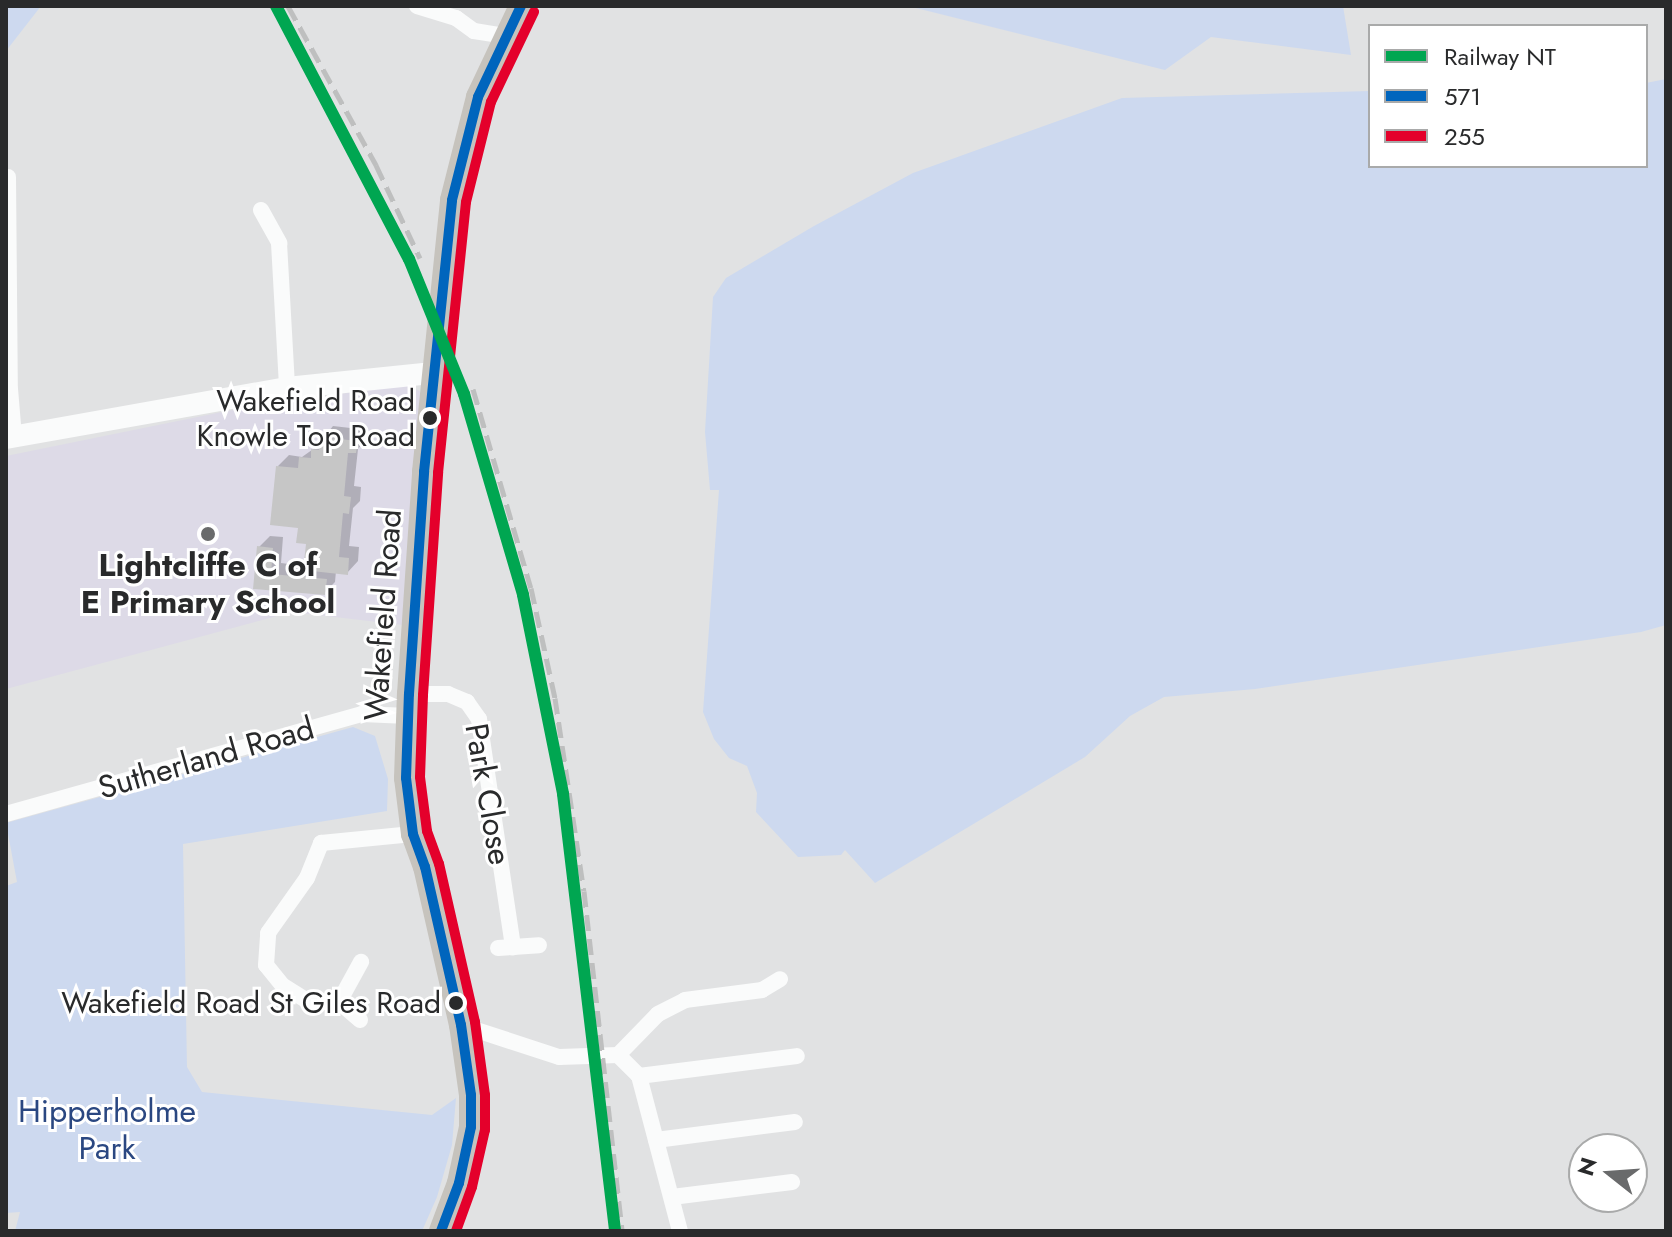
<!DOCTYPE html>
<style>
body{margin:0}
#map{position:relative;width:1672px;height:1237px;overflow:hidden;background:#e1e2e3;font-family:Jost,sans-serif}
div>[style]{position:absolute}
.education>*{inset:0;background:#dddae7}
.green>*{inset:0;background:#cdd9ef}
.shadow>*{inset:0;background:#0003}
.building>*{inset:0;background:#c6c6c6}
.street>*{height:16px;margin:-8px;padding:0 8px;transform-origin:8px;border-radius:8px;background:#fafbfb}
.secondary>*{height:22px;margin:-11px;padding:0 11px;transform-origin:11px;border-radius:11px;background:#fafbfb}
.primary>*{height:24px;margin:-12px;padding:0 12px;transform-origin:12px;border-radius:12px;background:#c6c3bd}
.rail>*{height:5px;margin-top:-2.5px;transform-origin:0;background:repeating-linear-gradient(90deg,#bebfbf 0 16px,transparent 0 24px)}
.bus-1>*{height:10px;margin:-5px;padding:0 5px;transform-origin:5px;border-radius:5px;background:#0065bd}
.bus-2>*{height:10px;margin:-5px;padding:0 5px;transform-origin:5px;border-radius:5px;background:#e4002b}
.rail-1>*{height:12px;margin:-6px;padding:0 6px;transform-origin:6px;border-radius:6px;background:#00a651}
.dots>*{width:22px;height:22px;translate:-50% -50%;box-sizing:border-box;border:4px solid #fff;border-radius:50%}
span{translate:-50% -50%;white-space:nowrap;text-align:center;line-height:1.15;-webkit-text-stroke:6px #fff;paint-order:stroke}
.bus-label{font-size:30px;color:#292a2b}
.right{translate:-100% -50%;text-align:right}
.poi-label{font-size:32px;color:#292a2b;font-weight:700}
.street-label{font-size:32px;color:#292a2b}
.park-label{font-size:32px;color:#2a4781}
.frame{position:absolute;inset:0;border:8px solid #292a2b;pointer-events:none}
.legend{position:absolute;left:1368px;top:24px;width:280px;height:144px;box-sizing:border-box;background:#fff;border:2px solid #a9aaaa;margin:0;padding:10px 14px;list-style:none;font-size:24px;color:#292a2b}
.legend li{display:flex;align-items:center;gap:16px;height:40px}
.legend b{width:40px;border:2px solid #a9aaaa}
.north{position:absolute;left:1568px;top:1133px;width:80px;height:80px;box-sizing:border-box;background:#fff;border:2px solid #a9aaaa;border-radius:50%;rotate:287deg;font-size:22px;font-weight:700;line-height:32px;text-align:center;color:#292a2b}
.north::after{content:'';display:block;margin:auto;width:28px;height:36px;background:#696a6b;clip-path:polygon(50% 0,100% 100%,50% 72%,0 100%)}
</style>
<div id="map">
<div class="education">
<i style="clip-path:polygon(407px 384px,421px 392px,403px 625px,292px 612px,6px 689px,6px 456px,227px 411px)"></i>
</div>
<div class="green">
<i style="clip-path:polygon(6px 6px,41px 6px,6px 51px)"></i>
<i style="clip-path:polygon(908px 6px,1343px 6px,1351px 55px,1211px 37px,1165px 70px)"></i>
<i style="clip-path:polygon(1666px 79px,1666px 625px,1641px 632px,1255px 689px,1164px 697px,1130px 716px,1085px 757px,875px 883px,845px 850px,841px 855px,798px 857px,756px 812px,757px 793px,747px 766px,729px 758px,714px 739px,703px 712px,719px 490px,710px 490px,705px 432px,713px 297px,726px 278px,814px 226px,913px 173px,1122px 98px,1370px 91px,1370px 166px,1646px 166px,1646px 83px)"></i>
<i style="clip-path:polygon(353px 727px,375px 736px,388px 779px,387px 811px,183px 844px,187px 1067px,202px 1092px,432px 1115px,456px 1098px,452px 1145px,437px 1197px,422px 1231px,15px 1231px,20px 1212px,6px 1213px,6px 886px,17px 882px,6px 823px)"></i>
</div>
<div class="shadow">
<i style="clip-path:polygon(333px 426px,368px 430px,366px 440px,358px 449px,354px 486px,361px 487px,360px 501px,353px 508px,349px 546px,359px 547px,358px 561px,347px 573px,336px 571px,335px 582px,324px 593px,255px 587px,259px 547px,270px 536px,283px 537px,281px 563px,305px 566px,308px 542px,278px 466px,289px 455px,302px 457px,316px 447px)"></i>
</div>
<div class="building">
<i style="clip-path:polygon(320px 437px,358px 441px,356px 453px,348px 453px,344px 496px,351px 497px,349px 514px,343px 513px,339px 557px,349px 558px,348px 575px,303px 570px,306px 544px,296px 543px,298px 528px,270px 525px,276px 466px,298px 468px,299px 457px,311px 458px,311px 449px,319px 450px)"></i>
<i style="clip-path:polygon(257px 546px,273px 548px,271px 574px,327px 579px,325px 595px,253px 589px)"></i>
</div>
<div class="street">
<i style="left:417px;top:6px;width:41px;rotate:17.1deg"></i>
<i style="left:456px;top:18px;width:22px;rotate:36deg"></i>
<i style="left:474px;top:31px;width:31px;rotate:9deg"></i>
<i style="left:8px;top:177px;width:212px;rotate:89.5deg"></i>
<i style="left:10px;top:389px;width:48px;rotate:85.2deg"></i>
<i style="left:261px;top:210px;width:38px;rotate:61deg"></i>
<i style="left:279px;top:243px;width:145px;rotate:86.8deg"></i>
<i style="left:409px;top:694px;width:39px"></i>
<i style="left:448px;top:694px;width:21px;rotate:23deg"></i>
<i style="left:467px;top:702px;width:21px;rotate:55deg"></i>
<i style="left:479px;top:719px;width:231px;rotate:81.5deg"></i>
<i style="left:513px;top:947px;width:15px;rotate:176deg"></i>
<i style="left:6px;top:814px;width:370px;rotate:-15.7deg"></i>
<i style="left:362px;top:714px;width:46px;rotate:2.5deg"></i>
<i style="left:513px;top:947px;width:26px;rotate:-4deg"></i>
<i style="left:339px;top:1002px;width:46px;rotate:-61.2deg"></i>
<i style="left:360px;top:1020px;width:28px;rotate:-139deg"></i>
<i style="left:339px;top:1002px;width:30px;rotate:180deg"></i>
<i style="left:309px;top:1002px;width:31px;rotate:-148deg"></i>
<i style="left:283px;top:986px;width:27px;rotate:-129deg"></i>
<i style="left:266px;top:965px;width:32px;rotate:-86deg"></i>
<i style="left:268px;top:933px;width:67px;rotate:-54.7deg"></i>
<i style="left:307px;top:878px;width:38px;rotate:-68deg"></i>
<i style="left:321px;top:843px;width:92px;rotate:-5.6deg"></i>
<i style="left:461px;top:1025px;width:103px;rotate:18.1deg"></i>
<i style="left:559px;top:1057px;width:59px;rotate:-1.9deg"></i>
<i style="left:618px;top:1055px;width:30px;rotate:45deg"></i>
<i style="left:639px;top:1076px;width:160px;rotate:75.2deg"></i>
<i style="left:618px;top:1055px;width:57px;rotate:-45.7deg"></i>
<i style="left:658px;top:1014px;width:30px;rotate:-27deg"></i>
<i style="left:685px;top:1000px;width:78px;rotate:-7.4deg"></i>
<i style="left:762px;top:990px;width:21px;rotate:-31deg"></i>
<i style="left:639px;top:1076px;width:159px;rotate:-7.2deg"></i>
<i style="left:656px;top:1140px;width:140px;rotate:-7.4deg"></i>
<i style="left:672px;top:1197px;width:121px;rotate:-7.1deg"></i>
</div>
<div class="secondary">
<i style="left:6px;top:438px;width:285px;rotate:-10.1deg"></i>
<i style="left:287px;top:388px;width:147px;rotate:-5.9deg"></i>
</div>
<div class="primary">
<i style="left:441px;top:1231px;width:51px;rotate:-69.4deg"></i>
<i style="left:459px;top:1183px;width:57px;rotate:-77.9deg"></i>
<i style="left:471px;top:1127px;width:32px;rotate:-90deg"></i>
<i style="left:471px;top:1095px;width:71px;rotate:-98.1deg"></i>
<i style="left:461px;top:1025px;width:162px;rotate:-102.8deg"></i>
<i style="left:425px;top:867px;width:35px;rotate:-110deg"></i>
<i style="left:413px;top:834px;width:56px;rotate:-97.1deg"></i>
<i style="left:406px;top:778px;width:84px;rotate:-88deg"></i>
<i style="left:409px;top:694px;width:223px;rotate:-86.1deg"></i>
<i style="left:424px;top:472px;width:273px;rotate:-84.1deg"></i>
<i style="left:452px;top:200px;width:106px;rotate:-75.8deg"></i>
<i style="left:478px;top:97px;width:101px;rotate:-64.7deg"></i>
</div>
<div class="rail">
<i style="left:288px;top:6px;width:182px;rotate:61deg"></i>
<i style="left:376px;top:165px;width:103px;rotate:64.7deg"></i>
<i style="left:473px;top:389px;width:207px;rotate:73.8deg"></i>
<i style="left:531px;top:588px;width:113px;rotate:77.7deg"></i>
<i style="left:555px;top:698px;width:195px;rotate:81.5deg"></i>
<i style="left:584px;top:891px;width:342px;rotate:83.6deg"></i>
</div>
<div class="bus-1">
<i style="left:441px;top:1231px;width:51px;rotate:-69.4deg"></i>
<i style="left:459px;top:1183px;width:57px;rotate:-77.9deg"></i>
<i style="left:471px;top:1127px;width:32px;rotate:-90deg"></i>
<i style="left:471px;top:1095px;width:71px;rotate:-98.1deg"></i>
<i style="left:461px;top:1025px;width:162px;rotate:-102.8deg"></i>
<i style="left:425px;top:867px;width:35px;rotate:-110deg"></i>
<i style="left:413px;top:834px;width:56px;rotate:-97.1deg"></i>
<i style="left:406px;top:778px;width:84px;rotate:-88deg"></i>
<i style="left:409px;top:694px;width:223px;rotate:-86.1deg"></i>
<i style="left:424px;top:472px;width:273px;rotate:-84.1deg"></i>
<i style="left:452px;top:200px;width:106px;rotate:-75.8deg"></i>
<i style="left:478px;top:97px;width:101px;rotate:-64.7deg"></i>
</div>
<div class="bus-2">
<i style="left:456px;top:1231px;width:47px;rotate:-70deg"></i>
<i style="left:472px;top:1187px;width:58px;rotate:-77.2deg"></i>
<i style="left:485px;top:1130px;width:35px;rotate:-90deg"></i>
<i style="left:485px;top:1095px;width:74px;rotate:-97.8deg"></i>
<i style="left:475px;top:1022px;width:162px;rotate:-102.8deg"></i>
<i style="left:439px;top:864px;width:35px;rotate:-110deg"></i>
<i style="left:427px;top:831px;width:54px;rotate:-97.4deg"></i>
<i style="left:420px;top:777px;width:82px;rotate:-87.9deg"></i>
<i style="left:423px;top:695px;width:223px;rotate:-86.1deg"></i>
<i style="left:438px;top:473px;width:272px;rotate:-84.1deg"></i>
<i style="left:466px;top:202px;width:103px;rotate:-76deg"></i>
<i style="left:491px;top:102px;width:100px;rotate:-64.5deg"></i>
</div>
<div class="rail-1">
<i style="left:276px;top:6px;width:286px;rotate:62.3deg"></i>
<i style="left:409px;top:259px;width:146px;rotate:67.8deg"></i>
<i style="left:464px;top:394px;width:209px;rotate:73.6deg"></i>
<i style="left:523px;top:595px;width:203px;rotate:78.6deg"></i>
<i style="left:563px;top:794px;width:440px;rotate:83.2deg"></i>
</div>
<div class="dots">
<i style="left:430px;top:418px;background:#292a2b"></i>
<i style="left:208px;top:534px;background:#696a6b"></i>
<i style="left:456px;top:1003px;background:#292a2b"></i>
</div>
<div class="bus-label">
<span class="right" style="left:415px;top:418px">Wakefield Road<br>Knowle Top Road</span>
<span class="right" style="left:441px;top:1003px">Wakefield Road St Giles Road</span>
</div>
<div class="poi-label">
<span style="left:208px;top:584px">Lightcliffe C of<br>E Primary School</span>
</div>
<div class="street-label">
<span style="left:383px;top:615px;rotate:-86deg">Wakefield Road</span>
<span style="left:206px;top:758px;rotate:-16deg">Sutherland Road</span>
<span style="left:488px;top:794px;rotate:80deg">Park Close</span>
</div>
<div class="park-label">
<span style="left:107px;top:1130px">Hipperholme<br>Park</span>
</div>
<div class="frame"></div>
<ul class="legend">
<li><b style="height:10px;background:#00a651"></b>Railway NT</li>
<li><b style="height:10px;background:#0065bd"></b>571</li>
<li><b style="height:10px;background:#e4002b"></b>255</li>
</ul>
<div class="north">N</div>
</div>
